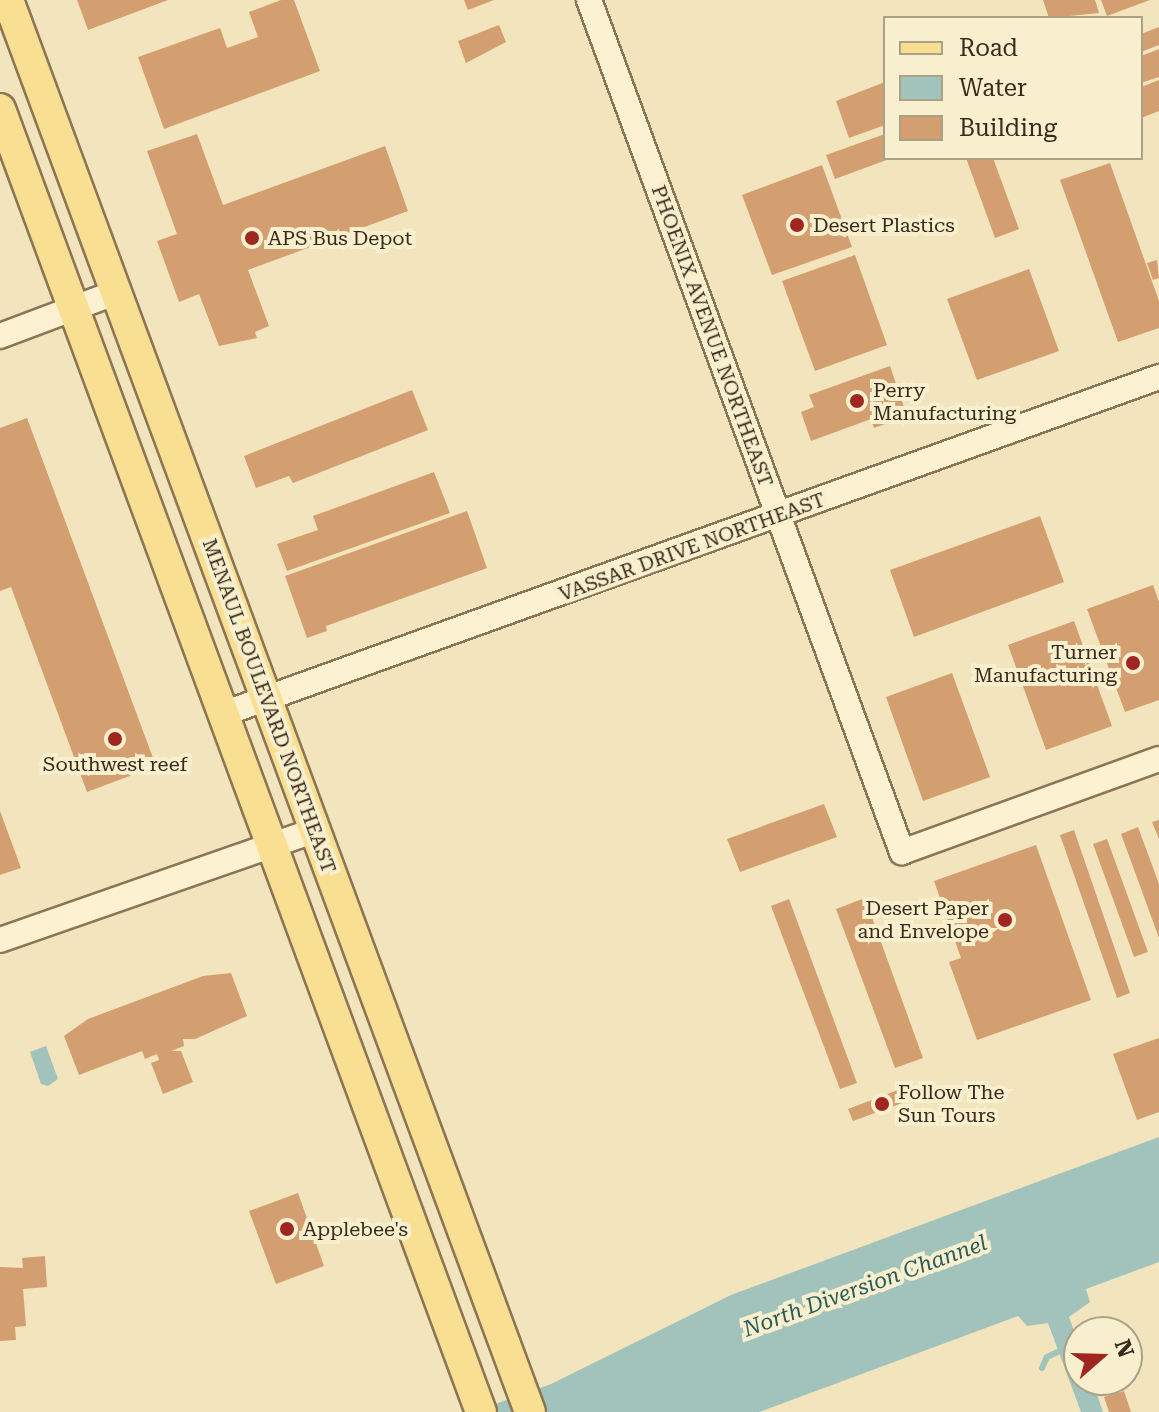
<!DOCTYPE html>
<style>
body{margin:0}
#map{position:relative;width:1159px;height:1412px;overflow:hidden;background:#f2e5bd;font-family:"Roboto Serif",serif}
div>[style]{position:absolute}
.water>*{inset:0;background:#a1c3bb}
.stream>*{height:6px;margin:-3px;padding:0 3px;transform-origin:3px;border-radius:3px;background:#a1c3bb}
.building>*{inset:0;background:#d39f70}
.roads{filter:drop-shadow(2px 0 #8b7555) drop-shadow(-2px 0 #8b7555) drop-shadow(0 2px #8b7555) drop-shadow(0 -2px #8b7555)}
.minor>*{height:24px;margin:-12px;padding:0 12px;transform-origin:12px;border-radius:12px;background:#fcf2d1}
.major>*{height:30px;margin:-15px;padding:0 15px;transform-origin:15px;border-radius:15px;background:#f9df91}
.dots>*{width:22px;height:22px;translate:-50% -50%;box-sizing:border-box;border:4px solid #f8efce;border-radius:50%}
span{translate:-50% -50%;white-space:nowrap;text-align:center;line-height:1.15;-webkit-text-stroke:8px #f8efce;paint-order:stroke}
.poi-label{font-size:20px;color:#392b1b}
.left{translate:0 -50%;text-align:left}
.right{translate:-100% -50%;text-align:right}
.street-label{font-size:20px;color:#392b1b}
.water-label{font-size:22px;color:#295b5b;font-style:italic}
.legend{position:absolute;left:883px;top:16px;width:260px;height:144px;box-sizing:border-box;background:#f8efce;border:2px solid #aca186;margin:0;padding:10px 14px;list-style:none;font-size:24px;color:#392b1b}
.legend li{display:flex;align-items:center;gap:16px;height:40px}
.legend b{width:40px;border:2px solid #aca186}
.north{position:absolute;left:1063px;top:1316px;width:80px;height:80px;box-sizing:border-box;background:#f8efce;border:2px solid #aca186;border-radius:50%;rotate:70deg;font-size:22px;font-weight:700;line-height:32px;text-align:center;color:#392b1b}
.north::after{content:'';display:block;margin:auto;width:28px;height:36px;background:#a0271f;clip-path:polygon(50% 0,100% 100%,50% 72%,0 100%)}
</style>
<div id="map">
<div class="water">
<i style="clip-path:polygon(46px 1046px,58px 1079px,48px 1086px,41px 1084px,30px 1052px)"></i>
<i style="clip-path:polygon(1159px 1137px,1159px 1262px,1086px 1289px,1090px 1302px,1069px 1317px,1079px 1345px,1079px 1380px,1092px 1380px,1103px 1412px,1081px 1412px,1048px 1323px,1027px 1326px,1018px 1316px,759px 1412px,473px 1412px,551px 1384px,731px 1295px)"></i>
</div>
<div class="stream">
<i style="left:1042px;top:1368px;width:12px;rotate:-66deg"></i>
<i style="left:1047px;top:1357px;width:21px;rotate:-25deg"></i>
</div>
<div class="building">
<i style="clip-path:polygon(77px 0,168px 0,88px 30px)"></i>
<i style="clip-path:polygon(281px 0,294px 0,320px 71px,164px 129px,138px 57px,220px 28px,227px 48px,258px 37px,249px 12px)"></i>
<i style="clip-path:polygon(464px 0,494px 0,468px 10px)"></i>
<i style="clip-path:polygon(1043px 0,1095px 0,1099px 13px,1049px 18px)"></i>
<i style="clip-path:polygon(1101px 0,1150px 0,1107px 16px)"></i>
<i style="clip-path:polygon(499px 25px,506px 42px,466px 63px,458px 41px)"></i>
<i style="clip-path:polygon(1159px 27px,1159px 45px,1141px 52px,1141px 34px)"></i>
<i style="clip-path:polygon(1159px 49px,1159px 77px,1141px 83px,1141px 56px)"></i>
<i style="clip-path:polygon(1159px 80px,1159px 111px,1141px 118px,1141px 87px)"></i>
<i style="clip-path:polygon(885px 82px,885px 125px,849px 138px,836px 101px)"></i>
<i style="clip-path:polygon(197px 134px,223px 205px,385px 146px,408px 211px,248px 270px,269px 326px,255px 332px,257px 338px,219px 346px,199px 294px,179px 302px,157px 241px,177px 234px,147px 151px)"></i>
<i style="clip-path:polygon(885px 134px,885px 158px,892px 158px,835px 179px,826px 155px)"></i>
<i style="clip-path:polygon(966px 158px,993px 158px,1019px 229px,995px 238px)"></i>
<i style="clip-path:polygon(1110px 163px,1159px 301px,1159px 328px,1118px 342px,1060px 180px)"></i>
<i style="clip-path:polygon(822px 165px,852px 247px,772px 275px,742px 195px)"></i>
<i style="clip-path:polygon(855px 255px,887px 345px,815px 371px,782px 281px)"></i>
<i style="clip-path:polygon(1157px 260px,1159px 278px,1153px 280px,1147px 263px)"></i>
<i style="clip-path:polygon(1029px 269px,1059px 351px,977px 380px,947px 299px)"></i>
<i style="clip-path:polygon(890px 366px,907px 416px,874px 428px,871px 419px,811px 441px,801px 412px,814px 407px,809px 395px)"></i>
<i style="clip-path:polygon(412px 390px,428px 430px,293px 483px,289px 476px,256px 488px,244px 456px)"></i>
<i style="clip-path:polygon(27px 418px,156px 766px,87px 792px,11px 587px,0 591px,0 428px)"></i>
<i style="clip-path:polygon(434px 472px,450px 513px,287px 571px,277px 544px,318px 530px,313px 516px)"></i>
<i style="clip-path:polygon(467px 511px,487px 568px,326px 626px,327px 631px,307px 638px,285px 576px)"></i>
<i style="clip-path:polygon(1040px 516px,1064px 582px,914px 637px,890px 570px)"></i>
<i style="clip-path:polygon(1153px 585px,1159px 602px,1159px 700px,1125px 712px,1087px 609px)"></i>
<i style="clip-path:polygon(1074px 621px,1112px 726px,1046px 750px,1008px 645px)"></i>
<i style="clip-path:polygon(952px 673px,990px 777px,923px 801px,886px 697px)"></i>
<i style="clip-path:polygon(824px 804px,837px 837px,740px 872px,727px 839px)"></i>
<i style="clip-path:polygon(0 811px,21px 868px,0 875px)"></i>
<i style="clip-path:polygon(1159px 820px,1159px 839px,1152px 822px)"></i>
<i style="clip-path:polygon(1138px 827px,1159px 884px,1159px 938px,1121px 834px)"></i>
<i style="clip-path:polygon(1074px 830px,1130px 993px,1117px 998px,1060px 835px)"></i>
<i style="clip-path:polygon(1107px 839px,1148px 952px,1134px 957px,1093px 844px)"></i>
<i style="clip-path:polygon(1036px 845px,1091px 1000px,977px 1040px,949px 962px,961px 958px,934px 881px)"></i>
<i style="clip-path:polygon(865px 898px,923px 1058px,895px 1068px,836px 909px)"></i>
<i style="clip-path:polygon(789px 899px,857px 1083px,840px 1089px,771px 906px)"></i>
<i style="clip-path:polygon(231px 973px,247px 1016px,195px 1039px,183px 1039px,184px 1046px,171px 1051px,181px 1051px,193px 1082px,163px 1094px,151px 1063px,159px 1060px,157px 1054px,145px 1059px,142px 1051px,79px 1075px,64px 1036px,88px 1019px,203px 976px)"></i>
<i style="clip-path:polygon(1159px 1038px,1159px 1112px,1137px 1120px,1113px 1054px)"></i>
<i style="clip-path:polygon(911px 1085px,916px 1098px,853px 1121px,848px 1109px)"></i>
<i style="clip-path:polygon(298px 1193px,324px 1266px,276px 1284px,249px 1211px)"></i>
<i style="clip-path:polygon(45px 1256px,47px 1287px,23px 1289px,26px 1326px,15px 1327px,16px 1340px,0 1341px,0 1267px,23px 1268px,22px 1258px)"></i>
<i style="clip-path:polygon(1124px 1391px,1131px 1412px,1109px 1412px,1104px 1397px)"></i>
</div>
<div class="roads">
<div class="minor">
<i style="left:589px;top:0;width:908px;rotate:69.83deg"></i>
<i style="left:902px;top:852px;width:273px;rotate:-19.9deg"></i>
<i style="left:0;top:336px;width:125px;rotate:-20.6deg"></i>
<i style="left:223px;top:714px;width:995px;rotate:-19.8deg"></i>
<i style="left:0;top:940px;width:334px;rotate:-19.2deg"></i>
</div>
<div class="major">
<i style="left:8px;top:0;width:1505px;rotate:69.71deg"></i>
<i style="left:0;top:109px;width:1389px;rotate:69.74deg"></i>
</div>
</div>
<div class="dots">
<i style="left:797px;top:225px;background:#a0271f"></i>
<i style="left:252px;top:238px;background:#a0271f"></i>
<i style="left:857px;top:401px;background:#a0271f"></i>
<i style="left:1133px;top:663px;background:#a0271f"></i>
<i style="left:115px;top:739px;background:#a0271f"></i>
<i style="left:1005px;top:920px;background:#a0271f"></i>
<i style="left:882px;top:1104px;background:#a0271f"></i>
<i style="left:287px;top:1229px;background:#a0271f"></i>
</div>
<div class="poi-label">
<span class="left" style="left:813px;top:225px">Desert Plastics</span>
<span class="left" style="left:268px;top:238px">APS Bus Depot</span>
<span class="left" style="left:873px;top:402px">Perry<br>Manufacturing</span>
<span class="right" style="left:1117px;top:664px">Turner<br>Manufacturing</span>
<span style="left:115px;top:764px">Southwest reef</span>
<span class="right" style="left:989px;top:920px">Desert Paper<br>and Envelope</span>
<span class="left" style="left:898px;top:1104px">Follow The<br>Sun Tours</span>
<span class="left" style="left:303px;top:1229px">Applebee's</span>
</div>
<div class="street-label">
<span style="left:712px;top:336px;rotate:70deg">PHOENIX AVENUE NORTHEAST</span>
<span style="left:692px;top:547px;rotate:-20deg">VASSAR DRIVE NORTHEAST</span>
<span style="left:269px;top:706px;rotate:70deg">MENAUL BOULEVARD NORTHEAST</span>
</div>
<div class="water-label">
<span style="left:865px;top:1286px;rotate:-20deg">North Diversion Channel</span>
</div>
<ul class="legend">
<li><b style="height:10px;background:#f9df91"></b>Road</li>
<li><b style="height:22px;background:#a1c3bb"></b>Water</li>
<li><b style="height:22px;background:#d39f70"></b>Building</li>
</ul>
<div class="north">N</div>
</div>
